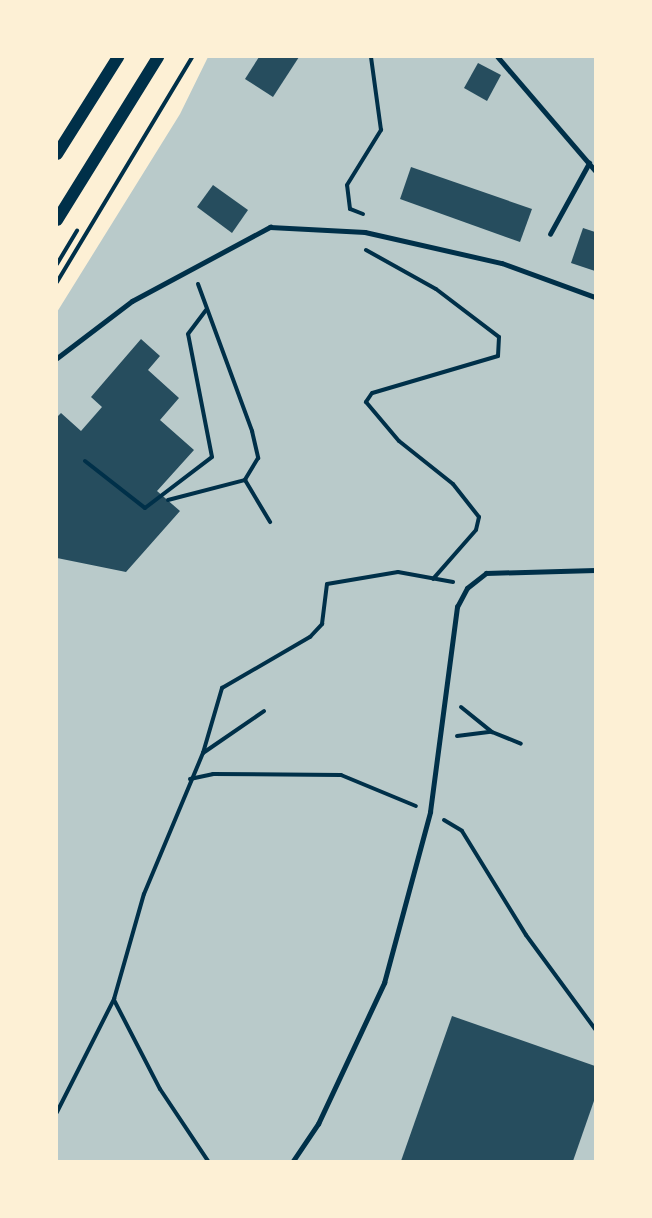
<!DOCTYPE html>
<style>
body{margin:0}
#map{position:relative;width:652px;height:1218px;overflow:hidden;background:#fdf0d5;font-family:Ubuntu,sans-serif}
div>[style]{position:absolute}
.green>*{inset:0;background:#b9caca}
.building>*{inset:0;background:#264d5e}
.path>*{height:4px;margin:-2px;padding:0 2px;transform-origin:2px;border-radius:2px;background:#003049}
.service>*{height:4.5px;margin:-2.25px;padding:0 2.25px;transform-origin:2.25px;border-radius:2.25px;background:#003049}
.secondary>*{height:12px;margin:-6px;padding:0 6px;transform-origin:6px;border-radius:6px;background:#003049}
span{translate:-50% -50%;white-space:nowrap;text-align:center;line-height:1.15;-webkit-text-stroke:6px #fdf0d5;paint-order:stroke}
.frame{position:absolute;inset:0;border:58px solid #fdf0d5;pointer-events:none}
</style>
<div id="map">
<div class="green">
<i style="clip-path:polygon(208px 57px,595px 57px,595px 1161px,57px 1161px,57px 312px,180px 114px)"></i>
</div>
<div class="building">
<i style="clip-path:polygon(259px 57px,299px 57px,273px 97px,245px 79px)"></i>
<i style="clip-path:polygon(478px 63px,501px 75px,487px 101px,464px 88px)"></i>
<i style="clip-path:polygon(411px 167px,532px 209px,520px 242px,400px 199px)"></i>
<i style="clip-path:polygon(213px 185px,248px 210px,232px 233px,197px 207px)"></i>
<i style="clip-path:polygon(583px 228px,595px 232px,595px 271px,571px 263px)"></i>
<i style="clip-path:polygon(141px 339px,160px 356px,148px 370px,179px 398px,160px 420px,194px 450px,157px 491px,180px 511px,126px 572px,57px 558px,57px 417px,61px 413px,81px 431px,102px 407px,91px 397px)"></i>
<i style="clip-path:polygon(452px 1016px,595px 1066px,595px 1098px,573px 1161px,401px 1161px)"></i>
</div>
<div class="path">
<i style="left:363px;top:214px;width:14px;rotate:-159deg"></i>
<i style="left:350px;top:209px;width:24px;rotate:-97deg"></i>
<i style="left:347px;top:185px;width:65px;rotate:-58.3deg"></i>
<i style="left:381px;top:130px;width:74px;rotate:-97.8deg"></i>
<i style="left:366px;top:250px;width:80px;rotate:29.1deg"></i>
<i style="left:436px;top:289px;width:79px;rotate:37.3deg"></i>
<i style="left:499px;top:337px;width:19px;rotate:93deg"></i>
<i style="left:498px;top:356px;width:131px;rotate:163.6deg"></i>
<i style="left:372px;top:393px;width:11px;rotate:124deg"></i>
<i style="left:366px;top:402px;width:51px;rotate:49.8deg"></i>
<i style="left:399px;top:441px;width:69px;rotate:38.5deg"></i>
<i style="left:453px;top:484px;width:42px;rotate:51.8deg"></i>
<i style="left:479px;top:517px;width:13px;rotate:103deg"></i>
<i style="left:476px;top:530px;width:65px;rotate:131.3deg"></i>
<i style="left:57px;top:264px;width:39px;rotate:-59deg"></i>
<i style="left:57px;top:282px;width:262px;rotate:-59deg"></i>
<i style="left:198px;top:284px;width:157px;rotate:69.8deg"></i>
<i style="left:252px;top:431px;width:28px;rotate:77deg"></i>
<i style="left:258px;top:458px;width:26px;rotate:121deg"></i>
<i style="left:85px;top:461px;width:76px;rotate:38.1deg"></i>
<i style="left:145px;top:508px;width:84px;rotate:-37.3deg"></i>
<i style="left:212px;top:457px;width:125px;rotate:-101deg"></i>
<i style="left:188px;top:334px;width:30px;rotate:-53deg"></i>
<i style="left:168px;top:500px;width:80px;rotate:-14.6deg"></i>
<i style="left:245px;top:480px;width:49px;rotate:59.2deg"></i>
<i style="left:461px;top:707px;width:40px;rotate:39deg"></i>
<i style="left:492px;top:732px;width:31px;rotate:22deg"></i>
<i style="left:457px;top:736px;width:34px;rotate:-7deg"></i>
<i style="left:203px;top:753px;width:74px;rotate:-34.5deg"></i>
<i style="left:190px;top:779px;width:24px;rotate:-12deg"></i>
<i style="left:213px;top:774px;width:128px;rotate:0.4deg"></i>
<i style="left:341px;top:775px;width:81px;rotate:22.5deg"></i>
<i style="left:444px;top:820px;width:21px;rotate:31deg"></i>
<i style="left:462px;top:831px;width:122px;rotate:58.4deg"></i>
<i style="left:526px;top:935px;width:117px;rotate:53.7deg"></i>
<i style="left:114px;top:1000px;width:100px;rotate:62.7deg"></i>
<i style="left:160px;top:1089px;width:87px;rotate:56.3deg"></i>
<i style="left:57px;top:1112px;width:127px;rotate:-63.2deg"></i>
<i style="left:114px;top:999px;width:109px;rotate:-74.1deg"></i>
<i style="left:144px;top:894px;width:153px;rotate:-67.3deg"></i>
<i style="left:203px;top:753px;width:68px;rotate:-73.7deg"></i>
<i style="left:222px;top:688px;width:102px;rotate:-30.1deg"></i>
<i style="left:310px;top:637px;width:18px;rotate:-47deg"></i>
<i style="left:322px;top:624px;width:40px;rotate:-82.9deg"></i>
<i style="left:327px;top:584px;width:72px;rotate:-9.6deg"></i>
<i style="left:398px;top:572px;width:56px;rotate:10.3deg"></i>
</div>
<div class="service">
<i style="left:498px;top:57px;width:149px;rotate:49.4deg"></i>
<i style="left:550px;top:234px;width:81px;rotate:-61.2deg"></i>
<i style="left:57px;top:358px;width:94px;rotate:-37.2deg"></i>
<i style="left:132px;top:301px;width:157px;rotate:-28.2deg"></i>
<i style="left:270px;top:227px;width:95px;rotate:3deg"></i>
<i style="left:365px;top:232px;width:140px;rotate:12.8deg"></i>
<i style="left:502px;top:263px;width:99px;rotate:20.1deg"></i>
<i style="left:293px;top:1161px;width:45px;rotate:-56deg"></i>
<i style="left:318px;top:1124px;width:156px;rotate:-64.9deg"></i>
<i style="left:384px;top:983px;width:177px;rotate:-74.9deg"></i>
<i style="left:430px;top:812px;width:207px;rotate:-82.5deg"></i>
<i style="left:457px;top:607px;width:21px;rotate:-62deg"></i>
<i style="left:467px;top:588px;width:24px;rotate:-38deg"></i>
<i style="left:486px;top:573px;width:109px;rotate:-1.6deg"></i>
</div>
<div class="secondary">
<i style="left:57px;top:154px;width:115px;rotate:-57.8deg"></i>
<i style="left:57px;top:220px;width:192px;rotate:-58.2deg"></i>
</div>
<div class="frame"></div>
</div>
